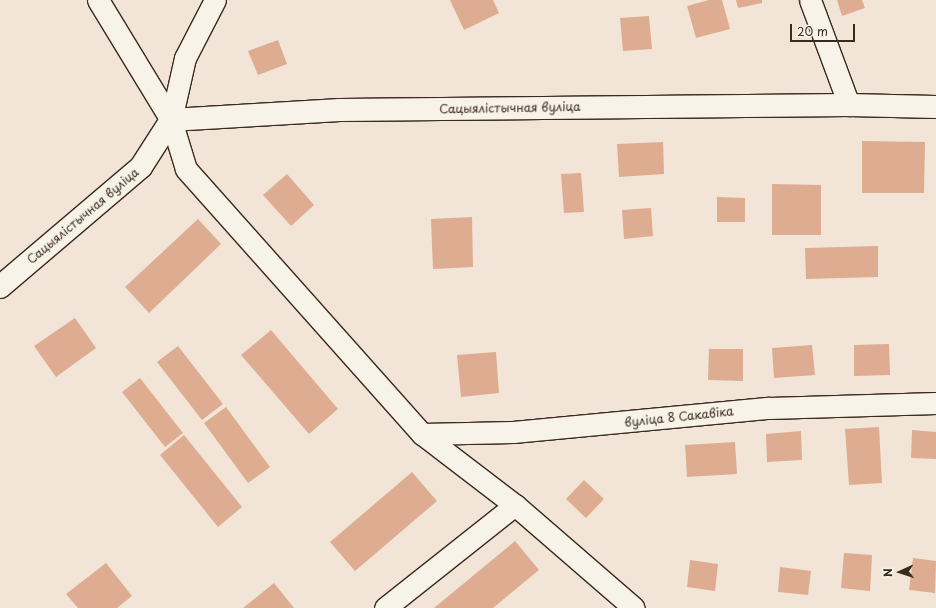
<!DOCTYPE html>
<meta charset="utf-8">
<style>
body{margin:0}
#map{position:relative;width:936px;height:608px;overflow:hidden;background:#f2e5d7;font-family:"Playpen Sans",sans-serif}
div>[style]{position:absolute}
.building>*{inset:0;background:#deac91}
.roads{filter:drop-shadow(1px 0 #3b2a1e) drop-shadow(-1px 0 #3b2a1e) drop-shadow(0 1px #3b2a1e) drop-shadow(0 -1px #3b2a1e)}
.street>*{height:21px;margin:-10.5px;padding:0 10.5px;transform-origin:10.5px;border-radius:10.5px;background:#f7f3e8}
.secondary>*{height:22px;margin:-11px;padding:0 11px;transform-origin:11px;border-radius:11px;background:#f7f3e8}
span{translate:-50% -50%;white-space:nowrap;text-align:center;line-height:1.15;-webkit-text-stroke:3px #f7f3e8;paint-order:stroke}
.street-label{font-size:12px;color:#3b2a1e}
.north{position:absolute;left:880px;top:552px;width:40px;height:40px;-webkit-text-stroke:3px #f7f3e8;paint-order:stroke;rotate:267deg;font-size:11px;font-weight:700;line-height:16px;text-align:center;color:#3b2a1e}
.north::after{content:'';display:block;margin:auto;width:14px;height:18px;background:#3b2a1e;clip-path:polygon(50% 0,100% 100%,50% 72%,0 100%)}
.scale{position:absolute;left:790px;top:24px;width:65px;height:18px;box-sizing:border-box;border:2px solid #3b2a1e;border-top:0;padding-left:5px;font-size:12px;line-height:14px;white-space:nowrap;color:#3b2a1e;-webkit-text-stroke:3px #f7f3e8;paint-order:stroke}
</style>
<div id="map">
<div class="building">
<i style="clip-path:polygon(450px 0,493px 0,499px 13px,464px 30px)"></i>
<i style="clip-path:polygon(709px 0,722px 0,730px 29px,696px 38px,687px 6px)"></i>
<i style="clip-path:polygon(736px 0,762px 0,762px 3px,738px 8px)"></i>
<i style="clip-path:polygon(837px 0,862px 0,865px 8px,842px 16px)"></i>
<i style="clip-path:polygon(649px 16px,652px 49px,623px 51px,620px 18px)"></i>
<i style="clip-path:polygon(278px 40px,287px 64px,258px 75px,248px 51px)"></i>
<i style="clip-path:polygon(862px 141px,925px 142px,924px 193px,862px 193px)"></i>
<i style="clip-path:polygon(663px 142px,664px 174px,619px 177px,617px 144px)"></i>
<i style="clip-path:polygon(581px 173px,584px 212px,564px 213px,561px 174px)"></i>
<i style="clip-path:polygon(287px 174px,314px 205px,291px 226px,263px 195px)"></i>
<i style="clip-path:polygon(772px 184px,821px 185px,821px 235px,772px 235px)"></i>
<i style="clip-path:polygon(717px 197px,745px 198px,745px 222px,717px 222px)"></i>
<i style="clip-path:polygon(651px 208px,653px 236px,624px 239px,622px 210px)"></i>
<i style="clip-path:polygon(472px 217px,473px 267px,433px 269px,431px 219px)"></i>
<i style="clip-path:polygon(198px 219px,221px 244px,149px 313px,125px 287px)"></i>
<i style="clip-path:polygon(878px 246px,878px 277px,806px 279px,805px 248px)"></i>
<i style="clip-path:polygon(75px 318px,96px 348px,56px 377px,34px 346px)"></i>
<i style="clip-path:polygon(271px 330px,338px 409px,309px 434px,241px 355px)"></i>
<i style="clip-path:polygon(889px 344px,890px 375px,854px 376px,854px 345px)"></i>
<i style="clip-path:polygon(812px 345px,815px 375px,774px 378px,772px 348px)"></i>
<i style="clip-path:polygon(178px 346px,223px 404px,202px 420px,157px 362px)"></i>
<i style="clip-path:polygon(709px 349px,743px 349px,743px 381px,708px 380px)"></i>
<i style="clip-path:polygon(496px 352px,499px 393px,461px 397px,457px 355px)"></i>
<i style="clip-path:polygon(140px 378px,183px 433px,165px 447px,122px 392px)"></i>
<i style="clip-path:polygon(226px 407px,270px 467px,248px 483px,204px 423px)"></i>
<i style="clip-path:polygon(879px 427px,882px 483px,849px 485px,845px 429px)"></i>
<i style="clip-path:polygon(912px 430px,936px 432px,936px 459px,911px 458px)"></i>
<i style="clip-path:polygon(801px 431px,802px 460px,767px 462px,766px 434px)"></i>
<i style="clip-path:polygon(184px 435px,242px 507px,218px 527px,160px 455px)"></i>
<i style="clip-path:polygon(735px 442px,737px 474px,687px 477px,685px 445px)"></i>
<i style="clip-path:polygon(412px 472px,437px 501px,355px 571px,330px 542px)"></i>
<i style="clip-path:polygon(584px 480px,604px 499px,586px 518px,566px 499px)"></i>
<i style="clip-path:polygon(515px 541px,539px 570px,493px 608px,434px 608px)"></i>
<i style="clip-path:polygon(844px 553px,872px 555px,870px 591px,841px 588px)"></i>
<i style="clip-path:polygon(913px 558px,936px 561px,935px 593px,909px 590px)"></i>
<i style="clip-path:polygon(690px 560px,718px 564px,715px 591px,687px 587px)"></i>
<i style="clip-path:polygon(106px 563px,132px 596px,117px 608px,78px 608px,66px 594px)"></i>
<i style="clip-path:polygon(780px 567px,811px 571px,808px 595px,778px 592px)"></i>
<i style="clip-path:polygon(274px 583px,294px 608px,243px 608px)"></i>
</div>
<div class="roads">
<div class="street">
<i style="left:98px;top:0;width:140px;rotate:58.7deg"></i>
<i style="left:171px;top:120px;width:51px;rotate:73deg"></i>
<i style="left:186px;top:169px;width:355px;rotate:48.3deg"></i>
<i style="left:422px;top:434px;width:117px;rotate:37.4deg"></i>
<i style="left:515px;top:505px;width:157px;rotate:40.9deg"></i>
<i style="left:810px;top:0;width:112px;rotate:69.6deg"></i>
<i style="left:171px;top:120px;width:64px;rotate:-77.3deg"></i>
<i style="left:185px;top:58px;width:65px;rotate:-62.7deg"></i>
<i style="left:422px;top:434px;width:91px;rotate:-1.3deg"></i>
<i style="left:513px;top:432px;width:257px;rotate:-5.4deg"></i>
<i style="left:769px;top:408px;width:167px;rotate:-1.7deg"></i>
<i style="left:385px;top:608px;width:166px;rotate:-38.4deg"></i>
</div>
<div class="secondary">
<i style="left:0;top:287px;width:185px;rotate:-40.4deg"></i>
<i style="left:141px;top:167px;width:56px;rotate:-57.4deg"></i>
<i style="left:171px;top:120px;width:169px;rotate:-3.4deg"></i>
<i style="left:340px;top:110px;width:509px;rotate:-0.56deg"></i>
<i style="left:849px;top:105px;width:87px;rotate:1.3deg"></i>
</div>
</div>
<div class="street-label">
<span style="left:510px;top:108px;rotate:-1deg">Сацыялістычная вуліца</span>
<span style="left:83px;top:216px;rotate:-40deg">Сацыялістычная вуліца</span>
<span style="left:679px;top:417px;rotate:-6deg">вуліца 8 Сакавіка</span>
</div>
<div class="north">N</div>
<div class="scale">20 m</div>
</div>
